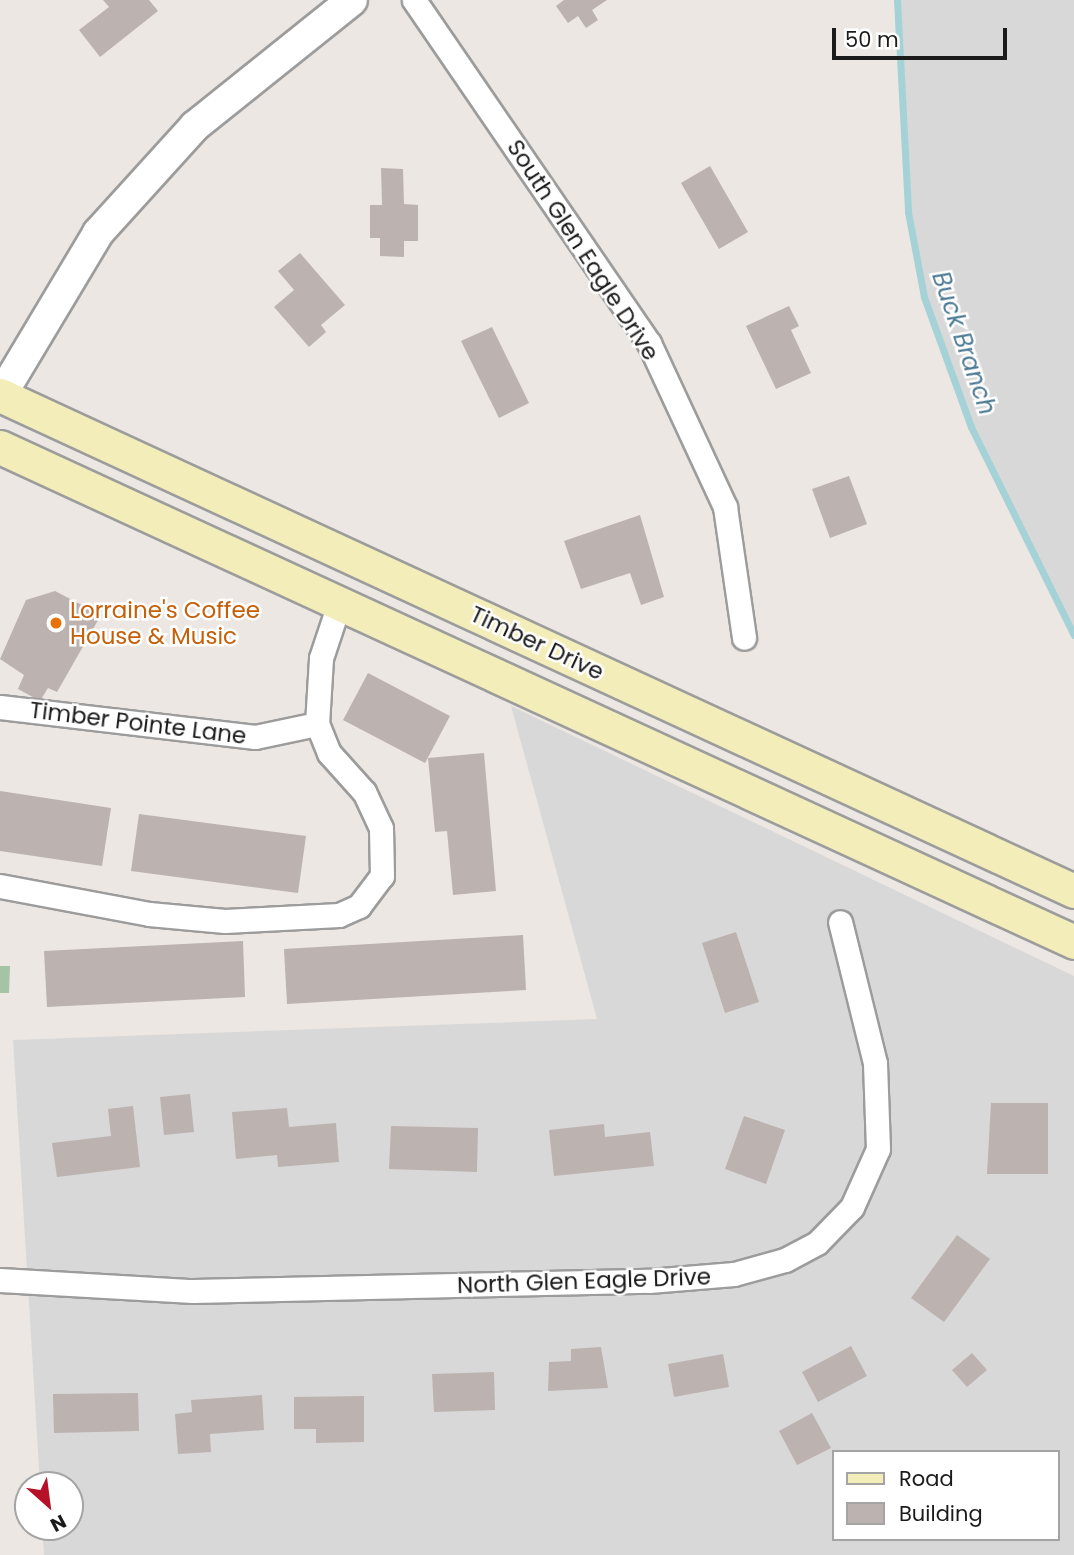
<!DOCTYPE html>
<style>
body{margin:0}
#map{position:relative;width:1074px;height:1555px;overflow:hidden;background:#ece7e2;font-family:Poppins,sans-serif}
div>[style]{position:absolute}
.residential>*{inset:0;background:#d9d8d8}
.cemetery>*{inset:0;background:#a5c3a5}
.stream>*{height:7px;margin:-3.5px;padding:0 3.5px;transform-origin:3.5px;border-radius:3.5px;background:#a5d2d6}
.building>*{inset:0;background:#bcb2af}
.roads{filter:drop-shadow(2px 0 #9c9c9c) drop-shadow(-2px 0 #9c9c9c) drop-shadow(0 2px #9c9c9c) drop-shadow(0 -2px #9c9c9c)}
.minor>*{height:23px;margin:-11.5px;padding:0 11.5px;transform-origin:11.5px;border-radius:11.5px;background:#fff}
.tertiary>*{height:30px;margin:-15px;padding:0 15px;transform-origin:15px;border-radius:15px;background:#fff}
.secondary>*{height:33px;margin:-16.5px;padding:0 16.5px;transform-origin:16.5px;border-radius:16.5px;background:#f3edb9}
.dots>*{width:19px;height:19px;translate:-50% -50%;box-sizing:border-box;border:4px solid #fff;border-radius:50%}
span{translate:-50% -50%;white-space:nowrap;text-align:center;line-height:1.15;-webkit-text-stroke:5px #fff;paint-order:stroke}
.street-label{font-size:23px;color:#1b1b1b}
.food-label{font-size:23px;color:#c56008}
.left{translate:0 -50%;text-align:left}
.water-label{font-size:24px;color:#4b7993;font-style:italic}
.legend{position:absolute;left:832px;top:1450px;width:228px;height:91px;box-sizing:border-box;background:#fff;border:2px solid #a4a4a4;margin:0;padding:9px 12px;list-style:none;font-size:21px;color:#1b1b1b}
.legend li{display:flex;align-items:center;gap:14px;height:35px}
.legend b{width:35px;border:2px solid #a4a4a4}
.north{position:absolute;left:14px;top:1471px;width:70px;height:70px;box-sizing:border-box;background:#fff;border:2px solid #a4a4a4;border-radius:50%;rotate:152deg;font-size:19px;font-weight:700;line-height:28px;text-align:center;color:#1b1b1b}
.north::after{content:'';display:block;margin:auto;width:24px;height:32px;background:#b5122a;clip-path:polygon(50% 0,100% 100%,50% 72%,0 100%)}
.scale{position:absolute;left:832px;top:28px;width:175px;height:32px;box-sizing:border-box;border:4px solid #1b1b1b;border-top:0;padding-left:9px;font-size:21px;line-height:24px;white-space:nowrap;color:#1b1b1b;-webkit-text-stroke:5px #fff;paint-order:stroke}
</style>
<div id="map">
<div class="residential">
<i style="clip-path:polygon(897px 0,1074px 0,1074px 635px,971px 427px,924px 297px,908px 212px)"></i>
<i style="clip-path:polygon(evenodd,511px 706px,1074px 976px,1074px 1555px,44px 1555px,42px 1527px,70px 1527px,70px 1485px,40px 1485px,13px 1040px,597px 1019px,511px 706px,834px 1452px,1058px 1452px,1058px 1539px,834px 1539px,834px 1452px)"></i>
</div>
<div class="cemetery">
<i style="clip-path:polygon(0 966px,10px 966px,9px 993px,0 993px)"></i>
</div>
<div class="stream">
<i style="left:897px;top:0;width:212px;rotate:87deg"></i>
<i style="left:908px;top:212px;width:86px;rotate:79.3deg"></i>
<i style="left:924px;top:297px;width:138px;rotate:70.1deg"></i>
<i style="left:971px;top:427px;width:232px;rotate:63.7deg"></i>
</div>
<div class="building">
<i style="clip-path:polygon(103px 0,149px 0,158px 11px,100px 57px,79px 30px,109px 7px)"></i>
<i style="clip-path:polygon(564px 0,607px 0,592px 10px,598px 20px,586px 28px,578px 16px,568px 23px,556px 6px)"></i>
<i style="clip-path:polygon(710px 166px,748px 232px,719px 249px,681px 183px)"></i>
<i style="clip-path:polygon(381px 168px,403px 169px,404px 204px,418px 205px,418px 241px,404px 241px,404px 257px,380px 256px,380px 238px,370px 238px,370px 205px,382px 205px)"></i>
<i style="clip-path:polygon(300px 253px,345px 305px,321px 325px,326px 332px,309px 347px,274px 307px,294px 290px,278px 271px)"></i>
<i style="clip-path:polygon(789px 306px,799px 326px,791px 330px,811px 373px,776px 389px,746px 326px)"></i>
<i style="clip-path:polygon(492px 327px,529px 403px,499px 418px,461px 341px)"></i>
<i style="clip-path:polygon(849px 476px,867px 524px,830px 538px,812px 489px)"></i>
<i style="clip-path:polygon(640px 515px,664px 597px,641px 605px,630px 573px,581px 589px,564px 541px)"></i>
<i style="clip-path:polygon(55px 591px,101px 615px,57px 692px,48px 688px,40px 701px,18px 689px,24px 675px,0 659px,26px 600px)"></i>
<i style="clip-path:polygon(368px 673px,450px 716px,425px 763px,343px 720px)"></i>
<i style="clip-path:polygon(484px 753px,496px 891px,453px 895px,447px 831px,435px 832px,428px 758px)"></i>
<i style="clip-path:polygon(0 791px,111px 808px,102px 866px,0 851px)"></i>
<i style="clip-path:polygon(139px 814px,306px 836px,298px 893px,131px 871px)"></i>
<i style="clip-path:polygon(736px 932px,759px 1002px,725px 1013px,702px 943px)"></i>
<i style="clip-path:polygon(523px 935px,526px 990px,287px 1004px,284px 949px)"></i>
<i style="clip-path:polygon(243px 941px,245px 997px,47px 1007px,44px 951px)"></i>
<i style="clip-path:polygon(190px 1094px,194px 1132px,164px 1135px,160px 1097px)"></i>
<i style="clip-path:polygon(991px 1103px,1048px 1103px,1048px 1174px,987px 1174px)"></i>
<i style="clip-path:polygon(133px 1106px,140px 1167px,57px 1177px,52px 1143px,111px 1136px,108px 1109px)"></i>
<i style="clip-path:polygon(287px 1108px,289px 1127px,336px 1123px,339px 1162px,278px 1167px,277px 1155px,236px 1159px,232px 1112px)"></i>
<i style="clip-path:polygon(744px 1116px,785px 1130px,766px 1184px,725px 1169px)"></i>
<i style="clip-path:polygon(604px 1124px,605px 1137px,650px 1132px,654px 1166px,554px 1176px,549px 1130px)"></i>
<i style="clip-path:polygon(391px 1126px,478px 1128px,477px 1172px,389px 1169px)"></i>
<i style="clip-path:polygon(957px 1235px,990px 1259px,944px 1322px,911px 1298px)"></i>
<i style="clip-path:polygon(851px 1346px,867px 1376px,818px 1402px,802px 1372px)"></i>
<i style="clip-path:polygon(601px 1347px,608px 1388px,548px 1391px,549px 1362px,571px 1361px,571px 1349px)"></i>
<i style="clip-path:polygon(972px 1353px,987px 1370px,967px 1387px,952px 1370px)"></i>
<i style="clip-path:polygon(723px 1354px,729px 1387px,674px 1397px,668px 1364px)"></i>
<i style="clip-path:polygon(494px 1372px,495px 1410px,434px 1412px,432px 1374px)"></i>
<i style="clip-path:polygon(138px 1393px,139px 1431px,54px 1433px,53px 1394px)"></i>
<i style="clip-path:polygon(262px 1395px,264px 1430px,210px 1434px,211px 1452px,178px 1454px,175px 1414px,192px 1412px,191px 1400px)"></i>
<i style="clip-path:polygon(364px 1396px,364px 1442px,316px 1443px,316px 1429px,294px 1429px,294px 1397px)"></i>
<i style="clip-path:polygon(812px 1413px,831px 1448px,797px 1465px,779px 1431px)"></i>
</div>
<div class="roads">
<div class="minor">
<i style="left:414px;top:0;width:416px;rotate:55.6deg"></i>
<i style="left:649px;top:343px;width:181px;rotate:65.1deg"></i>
<i style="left:725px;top:507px;width:132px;rotate:81.7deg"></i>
<i style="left:0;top:707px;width:257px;rotate:6.7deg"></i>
<i style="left:255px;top:737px;width:63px;rotate:-11.8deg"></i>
<i style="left:0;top:886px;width:152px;rotate:10.6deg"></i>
<i style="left:149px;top:914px;width:76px;rotate:5.3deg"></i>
<i style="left:225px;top:921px;width:114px;rotate:-3deg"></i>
<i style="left:339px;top:915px;width:22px;rotate:-24deg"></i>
<i style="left:359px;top:906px;width:38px;rotate:-53deg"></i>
<i style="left:382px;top:876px;width:48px;rotate:-91.2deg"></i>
<i style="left:381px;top:828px;width:40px;rotate:-115deg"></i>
<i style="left:364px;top:792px;width:52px;rotate:-131.9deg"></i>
<i style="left:329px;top:753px;width:31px;rotate:-112deg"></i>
<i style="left:317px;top:724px;width:66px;rotate:-86.5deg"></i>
<i style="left:321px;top:658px;width:60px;rotate:-71.6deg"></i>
<i style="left:0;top:1280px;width:193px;rotate:3.3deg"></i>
<i style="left:193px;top:1291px;width:456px;rotate:-1.3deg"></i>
<i style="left:649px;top:1281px;width:85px;rotate:-4.7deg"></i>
<i style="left:734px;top:1274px;width:53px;rotate:-15.4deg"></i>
<i style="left:785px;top:1260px;width:36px;rotate:-28deg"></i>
<i style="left:817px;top:1243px;width:50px;rotate:-45.8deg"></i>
<i style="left:852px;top:1207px;width:64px;rotate:-65.9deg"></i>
<i style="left:878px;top:1149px;width:86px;rotate:-92deg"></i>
<i style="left:875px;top:1063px;width:145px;rotate:-103.9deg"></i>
</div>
<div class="tertiary">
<i style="left:0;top:397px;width:191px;rotate:-59.1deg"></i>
<i style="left:98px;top:233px;width:144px;rotate:-47.8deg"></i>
<i style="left:195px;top:126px;width:201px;rotate:-38.7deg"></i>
</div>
<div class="secondary">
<i style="left:0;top:395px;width:1183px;rotate:24.79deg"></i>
<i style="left:0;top:447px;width:1183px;rotate:24.74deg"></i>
</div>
</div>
<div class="dots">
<i style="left:56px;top:623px;background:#e8710a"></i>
</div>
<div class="street-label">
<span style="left:583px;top:250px;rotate:57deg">South Glen Eagle Drive</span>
<span style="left:537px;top:643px;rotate:25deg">Timber Drive</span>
<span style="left:138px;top:723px;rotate:7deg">Timber Pointe Lane</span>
<span style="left:584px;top:1281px;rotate:-2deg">North Glen Eagle Drive</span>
</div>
<div class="food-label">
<span class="left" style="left:70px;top:623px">Lorraine's Coffee<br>House &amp; Music</span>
</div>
<div class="water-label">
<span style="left:964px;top:343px;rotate:71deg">Buck Branch</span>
</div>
<ul class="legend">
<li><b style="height:9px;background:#f3edb9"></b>Road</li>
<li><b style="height:19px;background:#bcb2af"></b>Building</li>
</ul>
<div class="north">N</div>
<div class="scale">50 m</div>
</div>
